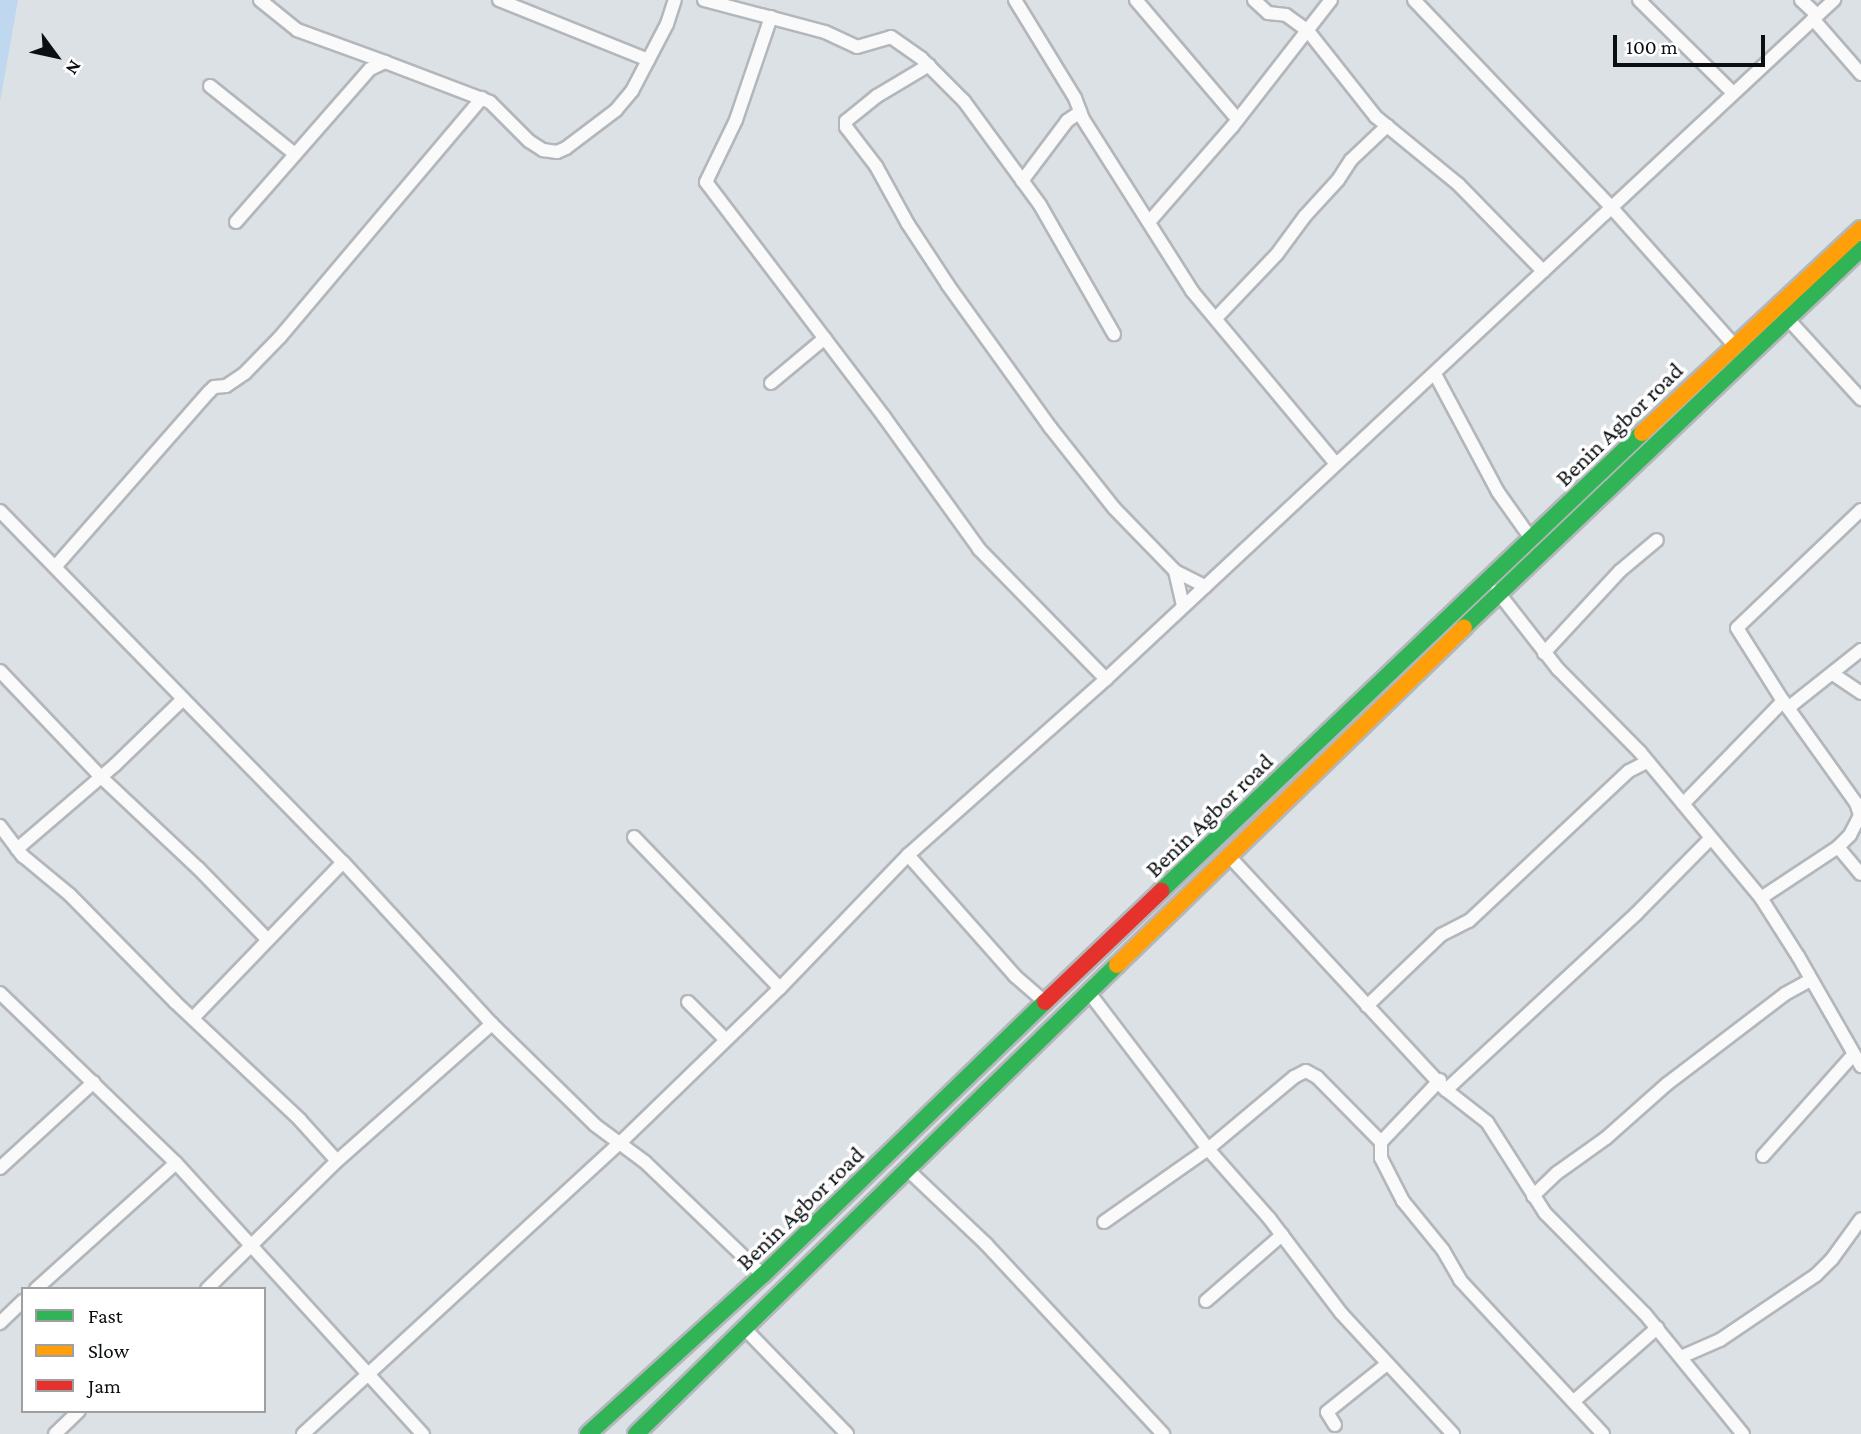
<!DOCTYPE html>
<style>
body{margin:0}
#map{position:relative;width:1861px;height:1434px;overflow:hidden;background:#dce1e6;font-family:"Crimson Pro",serif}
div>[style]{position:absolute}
.green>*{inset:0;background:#c0d7f0}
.roads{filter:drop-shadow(2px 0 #b3b7bb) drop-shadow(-2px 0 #b3b7bb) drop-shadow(0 2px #b3b7bb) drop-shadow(0 -2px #b3b7bb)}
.street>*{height:12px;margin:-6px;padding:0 6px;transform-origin:6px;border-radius:6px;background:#fafafb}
.fast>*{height:16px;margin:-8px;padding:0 8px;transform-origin:8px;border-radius:8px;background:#30b455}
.slow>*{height:16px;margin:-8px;padding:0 8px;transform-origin:8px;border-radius:8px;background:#ff9f0a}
.jam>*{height:16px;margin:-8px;padding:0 8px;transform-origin:8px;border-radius:8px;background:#e5322d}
span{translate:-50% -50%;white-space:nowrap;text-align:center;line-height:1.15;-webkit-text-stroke:7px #fff;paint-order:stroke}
.street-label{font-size:24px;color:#0c0f12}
.legend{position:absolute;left:21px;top:1287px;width:245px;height:126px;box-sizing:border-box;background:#fff;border:2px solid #9e9fa0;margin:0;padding:9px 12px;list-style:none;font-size:21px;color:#0c0f12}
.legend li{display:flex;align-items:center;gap:14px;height:35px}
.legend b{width:35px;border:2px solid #9e9fa0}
.north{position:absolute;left:21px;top:21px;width:70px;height:70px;-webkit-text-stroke:5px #fff;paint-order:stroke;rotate:123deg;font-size:19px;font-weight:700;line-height:28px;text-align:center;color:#0c0f12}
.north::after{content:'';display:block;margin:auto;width:24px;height:32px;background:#0c0f12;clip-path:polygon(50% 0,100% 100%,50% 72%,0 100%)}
.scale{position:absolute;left:1613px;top:35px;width:152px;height:32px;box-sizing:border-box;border:4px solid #0c0f12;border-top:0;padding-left:9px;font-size:21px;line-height:24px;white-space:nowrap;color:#0c0f12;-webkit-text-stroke:5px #fff;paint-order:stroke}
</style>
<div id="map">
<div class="green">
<i style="clip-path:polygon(0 0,18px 0,0 102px)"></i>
</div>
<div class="roads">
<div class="street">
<i style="left:260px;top:0;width:48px;rotate:39deg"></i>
<i style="left:297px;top:30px;width:94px;rotate:20deg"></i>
<i style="left:499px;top:0;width:161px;rotate:21.9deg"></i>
<i style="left:704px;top:0;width:125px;rotate:14.8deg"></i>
<i style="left:825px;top:32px;width:35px;rotate:25deg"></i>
<i style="left:857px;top:47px;width:35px;rotate:-16deg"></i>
<i style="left:891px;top:37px;width:37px;rotate:35deg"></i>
<i style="left:921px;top:58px;width:61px;rotate:45deg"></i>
<i style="left:964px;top:101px;width:129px;rotate:53.8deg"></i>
<i style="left:1040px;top:205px;width:149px;rotate:60.2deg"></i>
<i style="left:1015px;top:0;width:115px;rotate:58.5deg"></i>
<i style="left:1075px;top:98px;width:22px;rotate:69deg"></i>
<i style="left:1083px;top:119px;width:204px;rotate:57.6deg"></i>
<i style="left:1192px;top:291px;width:225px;rotate:50.2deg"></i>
<i style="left:1136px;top:0;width:157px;rotate:49.6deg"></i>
<i style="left:1254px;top:0;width:19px;rotate:43deg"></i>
<i style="left:1268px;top:13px;width:18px;rotate:6deg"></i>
<i style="left:1286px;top:15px;width:27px;rotate:36deg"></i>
<i style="left:1308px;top:31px;width:110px;rotate:51.7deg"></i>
<i style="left:1376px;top:117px;width:106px;rotate:39.3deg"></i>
<i style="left:1458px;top:184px;width:122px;rotate:45.7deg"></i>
<i style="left:1414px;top:0;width:286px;rotate:46.4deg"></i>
<i style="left:1611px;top:207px;width:185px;rotate:48.3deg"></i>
<i style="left:1639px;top:0;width:132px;rotate:44.7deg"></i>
<i style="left:1801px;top:0;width:22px;rotate:43deg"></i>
<i style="left:771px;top:17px;width:109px;rotate:108.8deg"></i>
<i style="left:736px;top:120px;width:69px;rotate:115.8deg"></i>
<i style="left:706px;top:182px;width:296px;rotate:52.8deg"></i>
<i style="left:885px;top:418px;width:161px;rotate:54.3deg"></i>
<i style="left:979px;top:549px;width:182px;rotate:45.7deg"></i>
<i style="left:1813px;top:19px;width:73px;rotate:48.9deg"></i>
<i style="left:929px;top:65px;width:61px;rotate:149.2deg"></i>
<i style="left:877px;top:96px;width:40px;rotate:141deg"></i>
<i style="left:846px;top:121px;width:6px;rotate:90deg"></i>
<i style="left:846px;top:127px;width:49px;rotate:52.4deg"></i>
<i style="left:876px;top:166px;width:66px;rotate:61.1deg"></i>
<i style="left:908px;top:224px;width:73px;rotate:56.7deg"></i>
<i style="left:948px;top:285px;width:175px;rotate:54.3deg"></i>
<i style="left:1050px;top:427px;width:103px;rotate:51.7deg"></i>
<i style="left:1114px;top:508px;width:88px;rotate:45.9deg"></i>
<i style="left:1175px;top:571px;width:34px;rotate:27deg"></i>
<i style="left:210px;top:86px;width:109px;rotate:38.7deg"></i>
<i style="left:1022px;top:181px;width:75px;rotate:-53.1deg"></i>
<i style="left:1067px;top:121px;width:16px;rotate:-35deg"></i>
<i style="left:236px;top:222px;width:203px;rotate:-48.8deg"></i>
<i style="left:370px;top:69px;width:17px;rotate:-25deg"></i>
<i style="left:385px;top:62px;width:112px;rotate:20.9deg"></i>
<i style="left:490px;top:102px;width:55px;rotate:45deg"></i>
<i style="left:529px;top:141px;width:17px;rotate:33deg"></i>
<i style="left:543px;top:150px;width:14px;rotate:8deg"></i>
<i style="left:557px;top:152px;width:10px;rotate:-24deg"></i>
<i style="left:566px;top:148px;width:63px;rotate:-37.2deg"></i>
<i style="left:616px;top:110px;width:25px;rotate:-50deg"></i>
<i style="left:632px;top:91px;width:76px;rotate:-62.4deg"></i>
<i style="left:667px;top:24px;width:25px;rotate:-72deg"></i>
<i style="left:1149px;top:222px;width:126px;rotate:-48.9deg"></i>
<i style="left:1232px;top:127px;width:161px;rotate:-52.1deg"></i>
<i style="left:1216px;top:318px;width:88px;rotate:-46.4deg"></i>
<i style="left:1277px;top:254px;width:47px;rotate:-53.6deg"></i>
<i style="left:1305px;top:216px;width:49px;rotate:-47.5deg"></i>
<i style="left:1338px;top:180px;width:24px;rotate:-57deg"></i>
<i style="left:1351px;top:160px;width:50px;rotate:-43.4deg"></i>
<i style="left:1787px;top:318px;width:110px;rotate:47.6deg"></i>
<i style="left:1435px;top:374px;width:134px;rotate:61.9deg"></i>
<i style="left:1498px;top:492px;width:59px;rotate:54.7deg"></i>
<i style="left:771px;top:383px;width:70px;rotate:-39.8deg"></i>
<i style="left:0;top:511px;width:491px;rotate:45.7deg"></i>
<i style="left:55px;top:567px;width:233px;rotate:-48.7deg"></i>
<i style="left:209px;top:392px;width:7px;rotate:-45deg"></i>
<i style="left:214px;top:387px;width:12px;rotate:-5deg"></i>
<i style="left:226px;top:386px;width:23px;rotate:-34deg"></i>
<i style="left:245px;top:373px;width:50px;rotate:-45.8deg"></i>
<i style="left:280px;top:337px;width:313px;rotate:-49.8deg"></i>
<i style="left:1175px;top:571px;width:36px;rotate:77deg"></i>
<i style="left:1497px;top:591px;width:99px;rotate:52deg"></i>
<i style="left:1558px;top:669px;width:117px;rotate:45.3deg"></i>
<i style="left:1640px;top:752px;width:190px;rotate:50.3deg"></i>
<i style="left:1761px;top:898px;width:69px;rotate:57.5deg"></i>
<i style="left:1798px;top:956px;width:127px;rotate:60.2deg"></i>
<i style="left:1544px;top:653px;width:112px;rotate:-47.2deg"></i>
<i style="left:1620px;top:571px;width:48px;rotate:-40deg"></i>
<i style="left:0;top:671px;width:146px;rotate:46.4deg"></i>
<i style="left:101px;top:777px;width:133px;rotate:43.2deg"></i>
<i style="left:198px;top:868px;width:99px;rotate:45.8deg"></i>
<i style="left:1833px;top:674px;width:34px;rotate:34deg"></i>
<i style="left:1788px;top:708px;width:93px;rotate:-38.5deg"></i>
<i style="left:1683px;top:804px;width:144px;rotate:-45.8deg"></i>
<i style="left:0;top:826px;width:38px;rotate:53deg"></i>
<i style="left:23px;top:856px;width:61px;rotate:39.7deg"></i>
<i style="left:70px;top:895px;width:150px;rotate:45.5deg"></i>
<i style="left:175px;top:1002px;width:172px;rotate:43.3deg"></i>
<i style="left:300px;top:1120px;width:55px;rotate:47.9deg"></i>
<i style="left:634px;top:837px;width:210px;rotate:46deg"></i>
<i style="left:1838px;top:847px;width:35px;rotate:50deg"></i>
<i style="left:17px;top:849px;width:129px;rotate:-40.6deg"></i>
<i style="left:115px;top:765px;width:95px;rotate:-44.1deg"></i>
<i style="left:908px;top:855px;width:162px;rotate:48.5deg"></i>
<i style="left:1015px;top:976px;width:40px;rotate:41deg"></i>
<i style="left:1229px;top:856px;width:319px;rotate:47.2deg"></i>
<i style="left:1446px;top:1090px;width:52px;rotate:38deg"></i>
<i style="left:1487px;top:1122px;width:108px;rotate:57.5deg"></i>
<i style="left:1545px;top:1213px;width:142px;rotate:45.3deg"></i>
<i style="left:1645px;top:1314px;width:155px;rotate:50.8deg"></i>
<i style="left:1761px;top:898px;width:92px;rotate:-33.5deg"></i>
<i style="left:1838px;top:847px;width:17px;rotate:-45deg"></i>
<i style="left:1850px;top:835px;width:22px;rotate:-63deg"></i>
<i style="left:1860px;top:815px;width:13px;rotate:-108deg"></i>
<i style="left:1856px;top:803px;width:125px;rotate:-125.6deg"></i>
<i style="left:1783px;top:701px;width:86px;rotate:-122.2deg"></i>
<i style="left:1737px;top:628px;width:171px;rotate:-43.6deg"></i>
<i style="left:0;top:993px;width:245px;rotate:44deg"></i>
<i style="left:176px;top:1163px;width:367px;rotate:47.7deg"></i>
<i style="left:1090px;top:994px;width:195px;rotate:52.7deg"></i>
<i style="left:1208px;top:1149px;width:92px;rotate:48.5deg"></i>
<i style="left:1269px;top:1218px;width:119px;rotate:52.8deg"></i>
<i style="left:1341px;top:1313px;width:165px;rotate:47.2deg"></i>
<i style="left:688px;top:1002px;width:52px;rotate:45deg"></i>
<i style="left:1367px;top:1006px;width:103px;rotate:-43.8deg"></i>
<i style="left:1441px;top:935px;width:31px;rotate:-27deg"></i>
<i style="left:1469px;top:921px;width:219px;rotate:-43.2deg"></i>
<i style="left:1629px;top:771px;width:18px;rotate:-27deg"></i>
<i style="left:193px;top:1018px;width:216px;rotate:-46.1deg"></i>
<i style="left:343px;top:862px;width:220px;rotate:47.4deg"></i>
<i style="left:1440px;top:1080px;width:86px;rotate:133.6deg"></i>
<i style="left:1381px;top:1142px;width:16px;rotate:90deg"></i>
<i style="left:1381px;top:1158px;width:48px;rotate:62.9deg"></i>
<i style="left:1403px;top:1201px;width:63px;rotate:50.8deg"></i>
<i style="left:1443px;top:1250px;width:34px;rotate:60deg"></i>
<i style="left:1460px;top:1280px;width:210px;rotate:47.1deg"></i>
<i style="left:1446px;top:1090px;width:259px;rotate:-42.8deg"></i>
<i style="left:1636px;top:914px;width:105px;rotate:-45.4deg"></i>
<i style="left:1763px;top:1156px;width:135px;rotate:-48.3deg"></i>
<i style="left:0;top:1168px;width:127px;rotate:-42.5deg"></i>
<i style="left:908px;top:1170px;width:108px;rotate:43.5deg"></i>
<i style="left:986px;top:1244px;width:260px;rotate:47deg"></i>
<i style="left:1533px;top:1196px;width:33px;rotate:-44deg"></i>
<i style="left:1557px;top:1173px;width:60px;rotate:-35.5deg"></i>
<i style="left:1606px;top:1138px;width:81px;rotate:-41.5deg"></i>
<i style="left:1667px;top:1084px;width:148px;rotate:-37.3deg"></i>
<i style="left:1785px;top:994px;width:29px;rotate:-29deg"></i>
<i style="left:1104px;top:1222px;width:127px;rotate:-35.1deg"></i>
<i style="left:1208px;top:1149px;width:112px;rotate:-39.9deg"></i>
<i style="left:1294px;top:1077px;width:13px;rotate:-27deg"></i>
<i style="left:1306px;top:1071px;width:13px;rotate:29deg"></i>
<i style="left:1317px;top:1077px;width:91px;rotate:45.4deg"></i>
<i style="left:36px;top:1289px;width:188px;rotate:-42deg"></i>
<i style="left:207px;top:1289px;width:182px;rotate:-44.6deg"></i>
<i style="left:337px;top:1161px;width:207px;rotate:-41.5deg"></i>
<i style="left:492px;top:1024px;width:144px;rotate:44.4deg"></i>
<i style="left:595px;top:1125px;width:62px;rotate:36.5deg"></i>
<i style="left:645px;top:1162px;width:163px;rotate:43.8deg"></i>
<i style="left:1206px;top:1301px;width:101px;rotate:-41deg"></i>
<i style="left:0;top:1323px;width:32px;rotate:-44deg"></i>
<i style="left:746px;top:1330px;width:145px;rotate:45.8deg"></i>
<i style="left:1681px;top:1357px;width:43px;rotate:-23.6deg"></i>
<i style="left:1720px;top:1340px;width:116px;rotate:-34.1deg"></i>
<i style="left:1816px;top:1275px;width:23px;rotate:-45deg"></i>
<i style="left:1832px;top:1259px;width:49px;rotate:-54.1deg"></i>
<i style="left:1574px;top:1401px;width:111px;rotate:-41.3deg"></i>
<i style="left:1335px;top:1425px;width:15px;rotate:-122deg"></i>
<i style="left:1327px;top:1412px;width:77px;rotate:-38.7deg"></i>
<i style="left:55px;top:1434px;width:33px;rotate:-44deg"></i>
<i style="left:303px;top:1434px;width:432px;rotate:-42.6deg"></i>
<i style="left:621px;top:1142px;width:221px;rotate:-44.1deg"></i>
<i style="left:780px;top:988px;width:185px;rotate:-46.1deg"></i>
<i style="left:908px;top:855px;width:265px;rotate:-41.6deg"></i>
<i style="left:1106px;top:679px;width:996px;rotate:-43.01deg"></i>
</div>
<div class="fast">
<i style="left:1464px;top:627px;width:548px;rotate:-43.6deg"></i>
<i style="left:1161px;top:891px;width:664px;rotate:-43.6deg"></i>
<i style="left:588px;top:1434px;width:236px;rotate:-42.3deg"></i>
<i style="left:763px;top:1275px;width:392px;rotate:-44.1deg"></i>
<i style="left:636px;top:1434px;width:672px;rotate:-44.28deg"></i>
</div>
<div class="slow">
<i style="left:1642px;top:433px;width:299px;rotate:-43deg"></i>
<i style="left:1117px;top:965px;width:484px;rotate:-44.2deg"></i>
</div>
<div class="jam">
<i style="left:1045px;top:1002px;width:161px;rotate:-43.7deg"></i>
</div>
</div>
<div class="street-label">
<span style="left:1619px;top:424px;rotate:-44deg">Benin Agbor road</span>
<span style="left:1209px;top:815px;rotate:-44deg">Benin Agbor road</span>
<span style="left:800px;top:1208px;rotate:-44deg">Benin Agbor road</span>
</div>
<ul class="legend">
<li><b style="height:9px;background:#30b455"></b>Fast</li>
<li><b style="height:9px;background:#ff9f0a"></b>Slow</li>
<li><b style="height:9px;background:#e5322d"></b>Jam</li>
</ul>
<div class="north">N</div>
<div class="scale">100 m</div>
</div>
